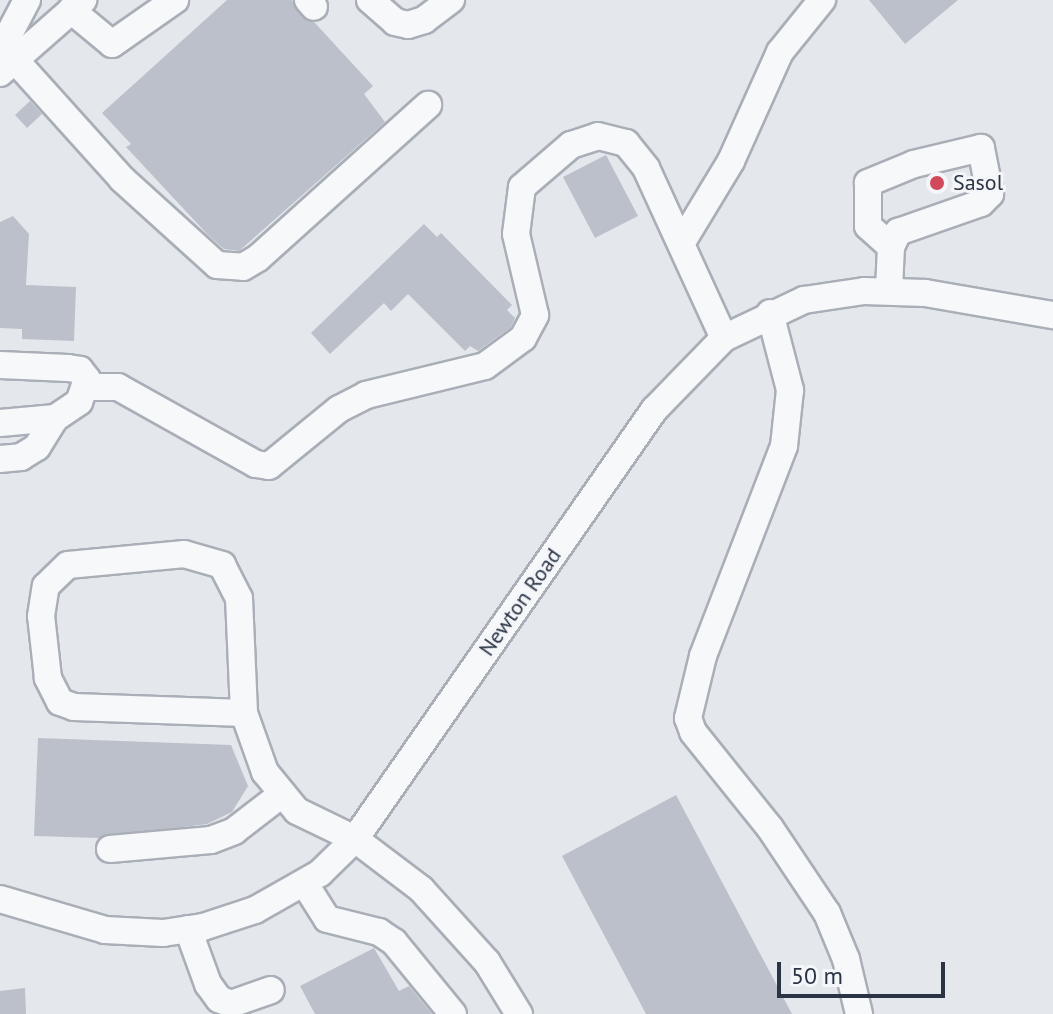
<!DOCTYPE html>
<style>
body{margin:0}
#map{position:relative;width:1053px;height:1014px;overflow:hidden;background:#e4e7ec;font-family:"PT Sans",sans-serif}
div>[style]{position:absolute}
.building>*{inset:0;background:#bbc0ca}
.roads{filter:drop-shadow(2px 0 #a9aeb7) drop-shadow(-2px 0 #a9aeb7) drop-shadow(0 2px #a9aeb7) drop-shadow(0 -2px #a9aeb7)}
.minor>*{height:26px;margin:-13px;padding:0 13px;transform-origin:13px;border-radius:13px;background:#f7f8fa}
.dots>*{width:22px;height:22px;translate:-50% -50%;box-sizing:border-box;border:4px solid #f4f6f9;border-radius:50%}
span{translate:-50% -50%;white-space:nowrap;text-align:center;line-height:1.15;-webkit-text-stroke:6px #f4f6f9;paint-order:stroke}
.poi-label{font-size:22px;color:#2b3445}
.left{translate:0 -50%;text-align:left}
.street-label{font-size:22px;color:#2b3445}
.scale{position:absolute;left:777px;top:962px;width:168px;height:36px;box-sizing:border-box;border:4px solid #2b3445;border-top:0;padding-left:10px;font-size:24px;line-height:28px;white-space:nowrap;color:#2b3445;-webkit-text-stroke:6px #f4f6f9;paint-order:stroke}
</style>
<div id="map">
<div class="building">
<i style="clip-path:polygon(227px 0,292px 0,302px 17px,315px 23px,373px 86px,364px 94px,385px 122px,239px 251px,224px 249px,208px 235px,126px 147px,131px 144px,102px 113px)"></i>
<i style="clip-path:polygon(869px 0,958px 0,905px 44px)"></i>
<i style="clip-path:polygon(30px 101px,42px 114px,27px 128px,15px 115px)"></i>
<i style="clip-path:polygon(606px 155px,638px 216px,595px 238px,563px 177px)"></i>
<i style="clip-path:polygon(13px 216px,29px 234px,26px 285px,76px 287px,74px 341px,22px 339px,22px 329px,0 328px,0 222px)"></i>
<i style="clip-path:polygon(424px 224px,437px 237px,441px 233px,512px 305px,507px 310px,515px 318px,511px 327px,478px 351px,470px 346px,465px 351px,408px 294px,391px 311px,384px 303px,330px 354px,311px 333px)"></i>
<i style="clip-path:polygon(38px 738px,231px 745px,248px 786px,232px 812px,207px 824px,99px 838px,34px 836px)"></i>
<i style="clip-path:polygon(676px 795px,792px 1014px,646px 1014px,562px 856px)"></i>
<i style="clip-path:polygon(374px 948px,399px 991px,409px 986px,432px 1014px,315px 1014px,300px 986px)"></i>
<i style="clip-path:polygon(25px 988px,26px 1014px,0 1014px,0 991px)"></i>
</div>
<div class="roads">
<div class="minor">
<i style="left:27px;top:0;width:45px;rotate:117.7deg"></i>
<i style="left:6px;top:40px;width:22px;rotate:66deg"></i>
<i style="left:15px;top:60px;width:160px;rotate:48deg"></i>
<i style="left:122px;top:179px;width:128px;rotate:42.2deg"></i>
<i style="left:217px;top:265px;width:26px;rotate:4deg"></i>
<i style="left:243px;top:267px;width:17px;rotate:-31deg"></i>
<i style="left:258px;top:258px;width:229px;rotate:-42deg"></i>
<i style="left:308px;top:0;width:9px;rotate:49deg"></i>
<i style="left:370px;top:0;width:33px;rotate:41deg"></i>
<i style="left:395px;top:22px;width:13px;rotate:13deg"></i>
<i style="left:408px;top:25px;width:17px;rotate:-17deg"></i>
<i style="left:424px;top:20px;width:34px;rotate:-37deg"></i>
<i style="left:71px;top:10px;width:53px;rotate:39.7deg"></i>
<i style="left:112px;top:44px;width:77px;rotate:-34.9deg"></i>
<i style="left:0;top:73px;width:111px;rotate:-41.3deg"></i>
<i style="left:682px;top:242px;width:95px;rotate:-58.8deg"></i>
<i style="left:731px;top:161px;width:120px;rotate:-65.8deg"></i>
<i style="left:780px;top:52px;width:67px;rotate:-51.1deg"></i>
<i style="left:889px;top:289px;width:42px;rotate:-87.3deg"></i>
<i style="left:891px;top:247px;width:17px;rotate:-65deg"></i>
<i style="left:898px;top:232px;width:88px;rotate:-19.3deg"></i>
<i style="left:981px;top:203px;width:13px;rotate:-45deg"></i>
<i style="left:990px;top:194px;width:47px;rotate:-101.1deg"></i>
<i style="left:981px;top:148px;width:69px;rotate:166.6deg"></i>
<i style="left:914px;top:164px;width:50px;rotate:157.6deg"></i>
<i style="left:868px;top:183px;width:43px;rotate:90deg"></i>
<i style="left:868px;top:226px;width:31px;rotate:42deg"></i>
<i style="left:770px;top:313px;width:80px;rotate:75.4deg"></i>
<i style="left:790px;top:390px;width:56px;rotate:96.1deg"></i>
<i style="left:784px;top:446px;width:225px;rotate:111.1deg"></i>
<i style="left:703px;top:656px;width:64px;rotate:103.6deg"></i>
<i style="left:688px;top:718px;width:15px;rotate:70deg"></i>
<i style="left:693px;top:732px;width:123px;rotate:51.3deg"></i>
<i style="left:770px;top:828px;width:102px;rotate:56.2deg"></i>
<i style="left:827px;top:913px;width:50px;rotate:67.6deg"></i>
<i style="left:846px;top:959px;width:57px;rotate:76.7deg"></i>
<i style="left:0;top:365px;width:68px;rotate:2.5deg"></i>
<i style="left:68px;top:368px;width:12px;rotate:9deg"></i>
<i style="left:80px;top:370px;width:11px;rotate:52deg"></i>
<i style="left:87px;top:379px;width:24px;rotate:109deg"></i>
<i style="left:79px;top:402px;width:29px;rotate:146deg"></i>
<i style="left:55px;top:418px;width:55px;rotate:174.8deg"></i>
<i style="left:87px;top:387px;width:31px"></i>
<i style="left:118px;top:387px;width:158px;rotate:29.2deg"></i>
<i style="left:256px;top:464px;width:13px;rotate:9deg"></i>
<i style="left:269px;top:466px;width:90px;rotate:-39.2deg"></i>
<i style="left:339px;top:409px;width:30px;rotate:-27deg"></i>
<i style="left:366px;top:395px;width:122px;rotate:-13.7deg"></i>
<i style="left:485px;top:366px;width:47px;rotate:-36.4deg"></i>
<i style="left:523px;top:338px;width:26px;rotate:-62deg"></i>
<i style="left:535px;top:315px;width:83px;rotate:-103.2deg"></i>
<i style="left:516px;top:234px;width:47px;rotate:-82.7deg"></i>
<i style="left:522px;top:187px;width:65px;rotate:-40.6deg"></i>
<i style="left:571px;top:145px;width:28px;rotate:-18deg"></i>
<i style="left:598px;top:136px;width:29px;rotate:14deg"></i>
<i style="left:626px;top:143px;width:32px;rotate:51deg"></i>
<i style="left:646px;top:168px;width:187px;rotate:65.4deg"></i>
<i style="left:0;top:459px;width:21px;rotate:-5deg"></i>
<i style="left:21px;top:457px;width:19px;rotate:-32deg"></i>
<i style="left:37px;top:447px;width:34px;rotate:-58deg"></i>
<i style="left:244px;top:713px;width:170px;rotate:-178deg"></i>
<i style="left:74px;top:707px;width:15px;rotate:-160deg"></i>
<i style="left:60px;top:702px;width:27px;rotate:-117deg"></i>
<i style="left:48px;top:678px;width:62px;rotate:-96.4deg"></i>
<i style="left:41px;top:616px;width:30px;rotate:-81deg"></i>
<i style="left:46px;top:586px;width:30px;rotate:-44deg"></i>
<i style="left:68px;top:565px;width:117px;rotate:-5.4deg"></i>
<i style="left:184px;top:554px;width:40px;rotate:16deg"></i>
<i style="left:222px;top:565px;width:37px;rotate:63deg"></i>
<i style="left:239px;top:598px;width:115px;rotate:87.5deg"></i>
<i style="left:244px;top:713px;width:63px;rotate:70.4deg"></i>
<i style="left:265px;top:772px;width:50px;rotate:50.6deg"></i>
<i style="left:297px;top:811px;width:64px;rotate:25.8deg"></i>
<i style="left:355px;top:839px;width:83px;rotate:37.1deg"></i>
<i style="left:421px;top:889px;width:98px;rotate:47.9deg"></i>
<i style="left:487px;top:962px;width:61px;rotate:58.4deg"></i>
<i style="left:110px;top:849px;width:101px;rotate:-5.1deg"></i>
<i style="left:211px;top:840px;width:25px;rotate:-21deg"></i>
<i style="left:234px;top:831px;width:61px;rotate:-37.6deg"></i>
<i style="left:305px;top:884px;width:41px;rotate:57.8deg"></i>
<i style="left:327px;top:919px;width:54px;rotate:14deg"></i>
<i style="left:379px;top:932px;width:18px;rotate:34deg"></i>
<i style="left:394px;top:942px;width:93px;rotate:50.7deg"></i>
<i style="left:0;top:899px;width:109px;rotate:16.4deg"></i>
<i style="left:105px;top:930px;width:58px;rotate:3deg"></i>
<i style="left:163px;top:933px;width:40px;rotate:-8.5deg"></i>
<i style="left:203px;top:927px;width:55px;rotate:-18.1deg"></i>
<i style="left:255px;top:910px;width:75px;rotate:-29.6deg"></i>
<i style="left:320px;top:873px;width:49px;rotate:-44.2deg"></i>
<i style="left:355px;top:839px;width:523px;rotate:-55.12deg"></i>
<i style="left:654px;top:410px;width:100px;rotate:-45.8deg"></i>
<i style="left:724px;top:338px;width:89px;rotate:-25.4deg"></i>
<i style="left:804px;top:300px;width:61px;rotate:-8.5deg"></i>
<i style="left:864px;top:291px;width:61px;rotate:1.9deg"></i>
<i style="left:925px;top:293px;width:130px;rotate:9.8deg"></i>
<i style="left:188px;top:929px;width:59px;rotate:70deg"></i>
<i style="left:208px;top:984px;width:19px;rotate:54deg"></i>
<i style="left:219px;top:999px;width:13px;rotate:23deg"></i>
<i style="left:231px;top:1004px;width:42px;rotate:-19.3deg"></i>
</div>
</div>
<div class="dots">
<i style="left:937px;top:183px;background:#d1495b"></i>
</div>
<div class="poi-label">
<span class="left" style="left:953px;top:183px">Sasol</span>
</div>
<div class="street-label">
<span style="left:520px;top:602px;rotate:-55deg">Newton Road</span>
</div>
<div class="scale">50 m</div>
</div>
